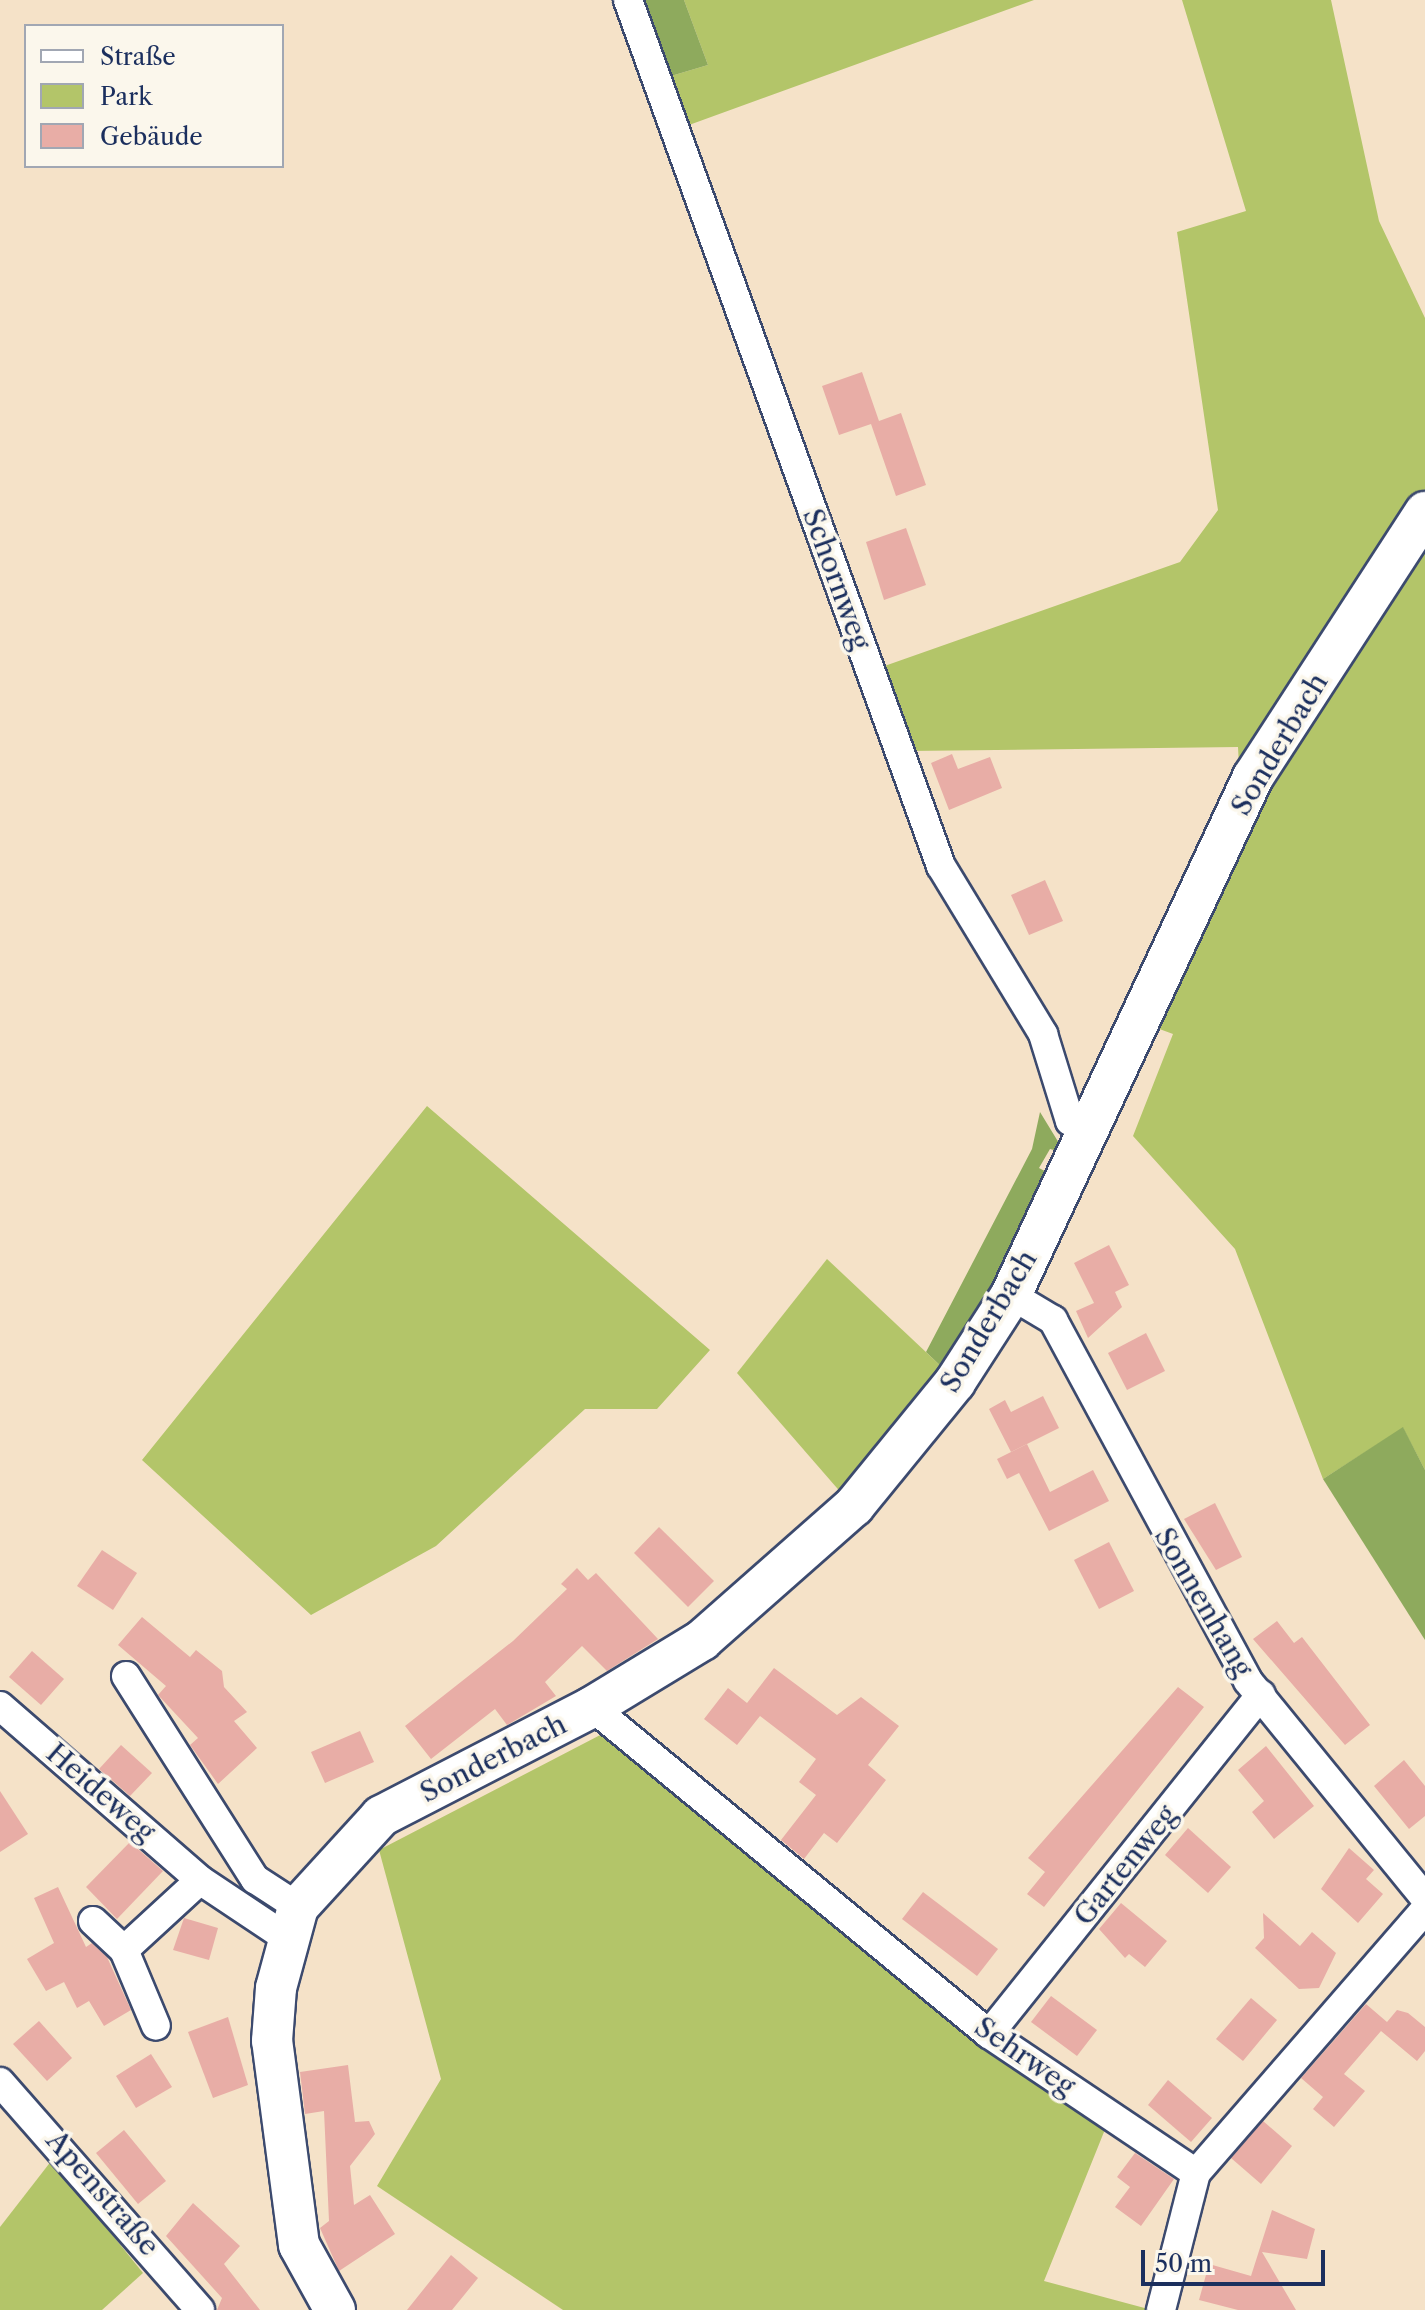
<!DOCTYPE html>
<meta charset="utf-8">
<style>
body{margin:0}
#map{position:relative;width:1425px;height:2310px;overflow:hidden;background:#f5e2c8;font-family:"Libre Caslon Text",serif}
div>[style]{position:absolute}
.green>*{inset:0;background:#b3c569}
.forest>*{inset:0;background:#8eaa5d}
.building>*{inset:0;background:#e8ada6}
.roads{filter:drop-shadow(2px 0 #3c4a6e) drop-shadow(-2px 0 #3c4a6e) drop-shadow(0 2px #3c4a6e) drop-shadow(0 -2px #3c4a6e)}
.street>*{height:28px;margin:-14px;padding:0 14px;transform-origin:14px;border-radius:14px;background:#fff}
.secondary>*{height:40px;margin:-20px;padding:0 20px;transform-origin:20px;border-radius:20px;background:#fff}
span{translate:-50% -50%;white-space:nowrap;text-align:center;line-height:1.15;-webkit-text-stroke:7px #fbf7ec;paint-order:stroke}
.street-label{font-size:28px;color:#1b2f5e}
.legend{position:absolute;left:24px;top:24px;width:260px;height:144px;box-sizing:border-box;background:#fbf7ec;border:2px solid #a1a7b3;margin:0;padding:10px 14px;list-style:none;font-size:24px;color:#1b2f5e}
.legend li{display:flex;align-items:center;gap:16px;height:40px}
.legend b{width:40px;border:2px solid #a1a7b3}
.scale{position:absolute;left:1141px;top:2250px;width:184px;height:36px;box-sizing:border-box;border:4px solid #1b2f5e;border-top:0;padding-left:10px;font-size:24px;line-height:28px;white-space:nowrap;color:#1b2f5e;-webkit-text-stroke:6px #fbf7ec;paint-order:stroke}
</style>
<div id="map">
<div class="green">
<i style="clip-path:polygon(684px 0,1034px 0,689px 125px,671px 76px,708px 65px)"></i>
<i style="clip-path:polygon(1182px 0,1331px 0,1379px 221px,1425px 318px,1425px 489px,1239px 766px,1238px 747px,908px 751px,876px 669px,1180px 562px,1218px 510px,1177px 232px,1246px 211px)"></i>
<i style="clip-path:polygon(1425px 538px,1425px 1470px,1403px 1428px,1323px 1479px,1235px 1249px,1133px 1136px,1173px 1034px,1154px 1027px,1260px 789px)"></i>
<i style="clip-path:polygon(427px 1106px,710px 1350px,657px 1409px,585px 1409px,436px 1546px,311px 1615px,142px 1460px)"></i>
<i style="clip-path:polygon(827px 1259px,945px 1370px,843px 1495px,737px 1373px)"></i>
<i style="clip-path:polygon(606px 1732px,1108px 2122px,1044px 2281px,1152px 2310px,563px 2310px,377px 2186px,441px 2079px,379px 1850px)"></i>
<i style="clip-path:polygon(52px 2160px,143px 2273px,102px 2310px,0 2310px,0 2227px)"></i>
</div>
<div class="forest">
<i style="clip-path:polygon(643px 0,684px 0,708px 65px,671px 76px)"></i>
<i style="clip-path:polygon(1040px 1112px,1065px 1153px,1050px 1149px,1039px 1168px,1054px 1176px,999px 1289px,945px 1370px,926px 1352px,1032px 1149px)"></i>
<i style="clip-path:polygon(1403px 1427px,1425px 1470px,1425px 1640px,1323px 1479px)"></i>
</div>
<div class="building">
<i style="clip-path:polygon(862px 372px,879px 421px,901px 413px,926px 485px,896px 496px,871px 424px,839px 435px,822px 386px)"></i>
<i style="clip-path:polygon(906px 528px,926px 585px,884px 600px,866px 542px)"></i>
<i style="clip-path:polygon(952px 754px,958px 769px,990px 757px,1002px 788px,949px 810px,931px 763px)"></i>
<i style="clip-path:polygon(1045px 880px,1063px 921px,1029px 935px,1011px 895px)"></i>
<i style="clip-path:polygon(1109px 1245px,1129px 1285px,1115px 1292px,1122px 1307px,1088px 1338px,1076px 1311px,1094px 1303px,1074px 1263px)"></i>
<i style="clip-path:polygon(1146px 1333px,1165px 1371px,1127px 1390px,1108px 1353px)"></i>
<i style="clip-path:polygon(1043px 1396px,1059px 1428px,1011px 1452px,989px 1409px,1005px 1400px,1011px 1412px)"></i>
<i style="clip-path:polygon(1027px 1444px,1050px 1492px,1093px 1470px,1109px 1501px,1049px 1531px,1019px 1473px,1007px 1479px,997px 1459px)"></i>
<i style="clip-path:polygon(1215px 1503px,1242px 1557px,1216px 1570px,1184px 1519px)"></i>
<i style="clip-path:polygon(659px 1527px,714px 1581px,688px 1607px,634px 1553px)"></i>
<i style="clip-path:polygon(1109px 1542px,1134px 1591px,1099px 1609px,1074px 1560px)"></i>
<i style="clip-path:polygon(102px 1550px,137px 1573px,113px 1610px,77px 1586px)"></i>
<i style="clip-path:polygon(577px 1568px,588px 1580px,596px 1573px,658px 1639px,607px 1671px,582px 1646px,545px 1682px,556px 1696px,507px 1725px,495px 1709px,431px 1759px,405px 1726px,513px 1641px,567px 1589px,561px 1584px)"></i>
<i style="clip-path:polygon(142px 1617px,190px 1657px,196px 1650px,222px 1671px,224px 1687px,247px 1712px,234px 1721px,257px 1748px,218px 1784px,190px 1745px,198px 1738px,158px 1695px,166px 1686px,118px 1645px)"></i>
<i style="clip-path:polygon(1277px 1621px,1294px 1643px,1302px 1637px,1370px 1725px,1345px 1745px,1253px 1639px)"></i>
<i style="clip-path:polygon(32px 1651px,64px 1679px,41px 1705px,9px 1677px)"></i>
<i style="clip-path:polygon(774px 1668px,837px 1715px,861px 1697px,899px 1726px,868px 1765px,886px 1780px,837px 1843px,824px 1833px,804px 1859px,781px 1840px,816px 1795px,799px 1782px,816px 1759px,760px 1716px,737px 1745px,704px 1719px,728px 1688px,747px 1703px)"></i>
<i style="clip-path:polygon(1178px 1687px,1204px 1707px,1044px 1907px,1027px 1894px,1045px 1872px,1028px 1858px)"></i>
<i style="clip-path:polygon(360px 1731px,374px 1762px,325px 1783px,311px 1752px)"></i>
<i style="clip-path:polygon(121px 1745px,152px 1773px,130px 1796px,99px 1769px)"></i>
<i style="clip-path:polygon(1266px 1746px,1314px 1806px,1274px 1839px,1252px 1812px,1264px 1801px,1238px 1770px)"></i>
<i style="clip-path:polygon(1404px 1760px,1425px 1786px,1425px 1816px,1409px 1829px,1374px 1786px)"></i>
<i style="clip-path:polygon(0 1791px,28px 1834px,0 1852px)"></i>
<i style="clip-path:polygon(1188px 1828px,1231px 1867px,1208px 1893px,1165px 1855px)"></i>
<i style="clip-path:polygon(130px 1842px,163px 1871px,117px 1919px,86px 1887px)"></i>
<i style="clip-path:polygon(1349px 1848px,1374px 1870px,1366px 1879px,1383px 1894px,1358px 1923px,1321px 1889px)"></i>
<i style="clip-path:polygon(58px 1887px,86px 1947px,92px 1943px,107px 1957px,131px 2010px,104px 2026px,89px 2001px,77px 2008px,64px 1982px,46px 1991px,27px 1959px,54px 1943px,34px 1898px)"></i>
<i style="clip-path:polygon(923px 1892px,998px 1949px,977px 1976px,902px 1919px)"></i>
<i style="clip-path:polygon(1121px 1903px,1167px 1941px,1145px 1967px,1129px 1954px,1125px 1958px,1099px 1929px)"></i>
<i style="clip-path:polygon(1263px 1913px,1300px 1946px,1312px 1932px,1336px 1953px,1319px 1988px,1299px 1989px,1255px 1948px,1264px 1938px)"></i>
<i style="clip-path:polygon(184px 1918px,218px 1928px,209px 1960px,173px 1950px)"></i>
<i style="clip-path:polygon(1051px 1996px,1097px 2030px,1077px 2056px,1031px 2022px)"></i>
<i style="clip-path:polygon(1251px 1998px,1277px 2020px,1243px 2061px,1216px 2039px)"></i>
<i style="clip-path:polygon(1366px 2004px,1387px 2022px,1397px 2010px,1408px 2013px,1425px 2027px,1425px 2051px,1417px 2061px,1381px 2031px,1344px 2074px,1365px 2091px,1334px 2127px,1313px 2109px,1323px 2097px,1301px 2078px)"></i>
<i style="clip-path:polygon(228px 2017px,248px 2085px,213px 2098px,188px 2032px)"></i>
<i style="clip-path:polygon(39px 2021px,72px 2058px,47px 2081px,13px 2044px)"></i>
<i style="clip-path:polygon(151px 2054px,172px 2087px,136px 2108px,116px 2076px)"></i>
<i style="clip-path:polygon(348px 2065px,355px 2122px,369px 2121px,375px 2134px,350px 2166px,354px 2205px,370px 2195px,395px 2234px,339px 2271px,320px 2228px,329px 2221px,324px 2111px,305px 2114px,300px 2072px)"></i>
<i style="clip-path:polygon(1168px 2080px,1212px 2118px,1191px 2142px,1148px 2105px)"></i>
<i style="clip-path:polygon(1263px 2121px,1292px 2146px,1261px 2184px,1231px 2158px)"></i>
<i style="clip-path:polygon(124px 2130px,166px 2181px,138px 2204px,96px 2153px)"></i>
<i style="clip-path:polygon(1135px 2153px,1174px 2179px,1141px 2226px,1115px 2207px,1130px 2187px,1117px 2177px)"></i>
<i style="clip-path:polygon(193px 2203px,240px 2246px,224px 2264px,260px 2310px,217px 2310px,222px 2298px,166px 2236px)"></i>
<i style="clip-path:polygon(1272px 2210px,1315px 2229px,1307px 2259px,1262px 2252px,1296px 2310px,1238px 2310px,1199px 2300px,1209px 2264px,1251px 2276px)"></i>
<i style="clip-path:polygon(451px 2255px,478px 2278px,452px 2310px,407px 2310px)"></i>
</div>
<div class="roads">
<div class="street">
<i style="left:628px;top:0;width:921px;rotate:70.13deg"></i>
<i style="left:941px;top:866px;width:197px;rotate:58.7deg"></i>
<i style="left:1043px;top:1034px;width:91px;rotate:72.8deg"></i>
<i style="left:1070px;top:1121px;width:22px;rotate:24deg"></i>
<i style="left:1011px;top:1295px;width:49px;rotate:30.8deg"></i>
<i style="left:1053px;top:1320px;width:410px;rotate:61.6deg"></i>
<i style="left:1248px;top:1681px;width:280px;rotate:50.8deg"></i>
<i style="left:126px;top:1676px;width:241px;rotate:57.6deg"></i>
<i style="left:255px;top:1879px;width:51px;rotate:33.1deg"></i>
<i style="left:0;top:1706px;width:265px;rotate:41deg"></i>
<i style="left:200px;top:1880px;width:105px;rotate:33.7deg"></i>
<i style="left:592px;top:1707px;width:514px;rotate:39.48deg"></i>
<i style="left:989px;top:2034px;width:249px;rotate:33.9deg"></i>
<i style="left:1196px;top:2173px;width:349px;rotate:-49deg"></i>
<i style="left:93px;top:1921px;width:42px;rotate:43.1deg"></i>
<i style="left:124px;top:1950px;width:82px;rotate:67.2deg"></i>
<i style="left:124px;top:1950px;width:103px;rotate:-42.6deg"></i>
<i style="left:989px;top:2034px;width:435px;rotate:-51.3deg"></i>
<i style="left:0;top:2082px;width:303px;rotate:48.7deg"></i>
<i style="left:1161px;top:2310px;width:141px;rotate:-75.7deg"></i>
</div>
<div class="secondary">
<i style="left:335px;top:2310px;width:74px;rotate:-119deg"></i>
<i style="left:299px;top:2245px;width:206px;rotate:-97.5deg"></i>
<i style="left:272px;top:2041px;width:53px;rotate:-85.7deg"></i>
<i style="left:276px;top:1988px;width:84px;rotate:-74.8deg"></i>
<i style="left:298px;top:1907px;width:123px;rotate:-47.6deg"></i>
<i style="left:381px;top:1816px;width:237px;rotate:-27.3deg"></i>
<i style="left:592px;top:1707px;width:129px;rotate:-31.3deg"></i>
<i style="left:702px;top:1640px;width:203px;rotate:-41.4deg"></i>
<i style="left:854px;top:1506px;width:160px;rotate:-50.8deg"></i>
<i style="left:955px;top:1382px;width:103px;rotate:-57.2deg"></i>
<i style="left:1011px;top:1295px;width:572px;rotate:-64.96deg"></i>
<i style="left:1253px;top:777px;width:316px;rotate:-57deg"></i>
</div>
</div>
<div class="street-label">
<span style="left:837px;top:579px;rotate:70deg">Schornweg</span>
<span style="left:1279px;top:744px;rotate:-59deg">Sonderbach</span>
<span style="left:988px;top:1321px;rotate:-59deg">Sonderbach</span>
<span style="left:1204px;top:1602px;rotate:60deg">Sonnenhang</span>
<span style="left:493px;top:1758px;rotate:-27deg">Sonderbach</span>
<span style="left:101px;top:1792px;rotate:41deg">Heideweg</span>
<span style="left:1125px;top:1865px;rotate:-51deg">Gartenweg</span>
<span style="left:1025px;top:2056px;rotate:35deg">Sehrweg</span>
<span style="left:103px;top:2193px;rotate:49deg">Apenstraße</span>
</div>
<ul class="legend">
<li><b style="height:10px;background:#fff"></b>Straße</li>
<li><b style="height:22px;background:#b3c569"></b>Park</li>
<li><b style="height:22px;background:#e8ada6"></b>Gebäude</li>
</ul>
<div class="scale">50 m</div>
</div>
